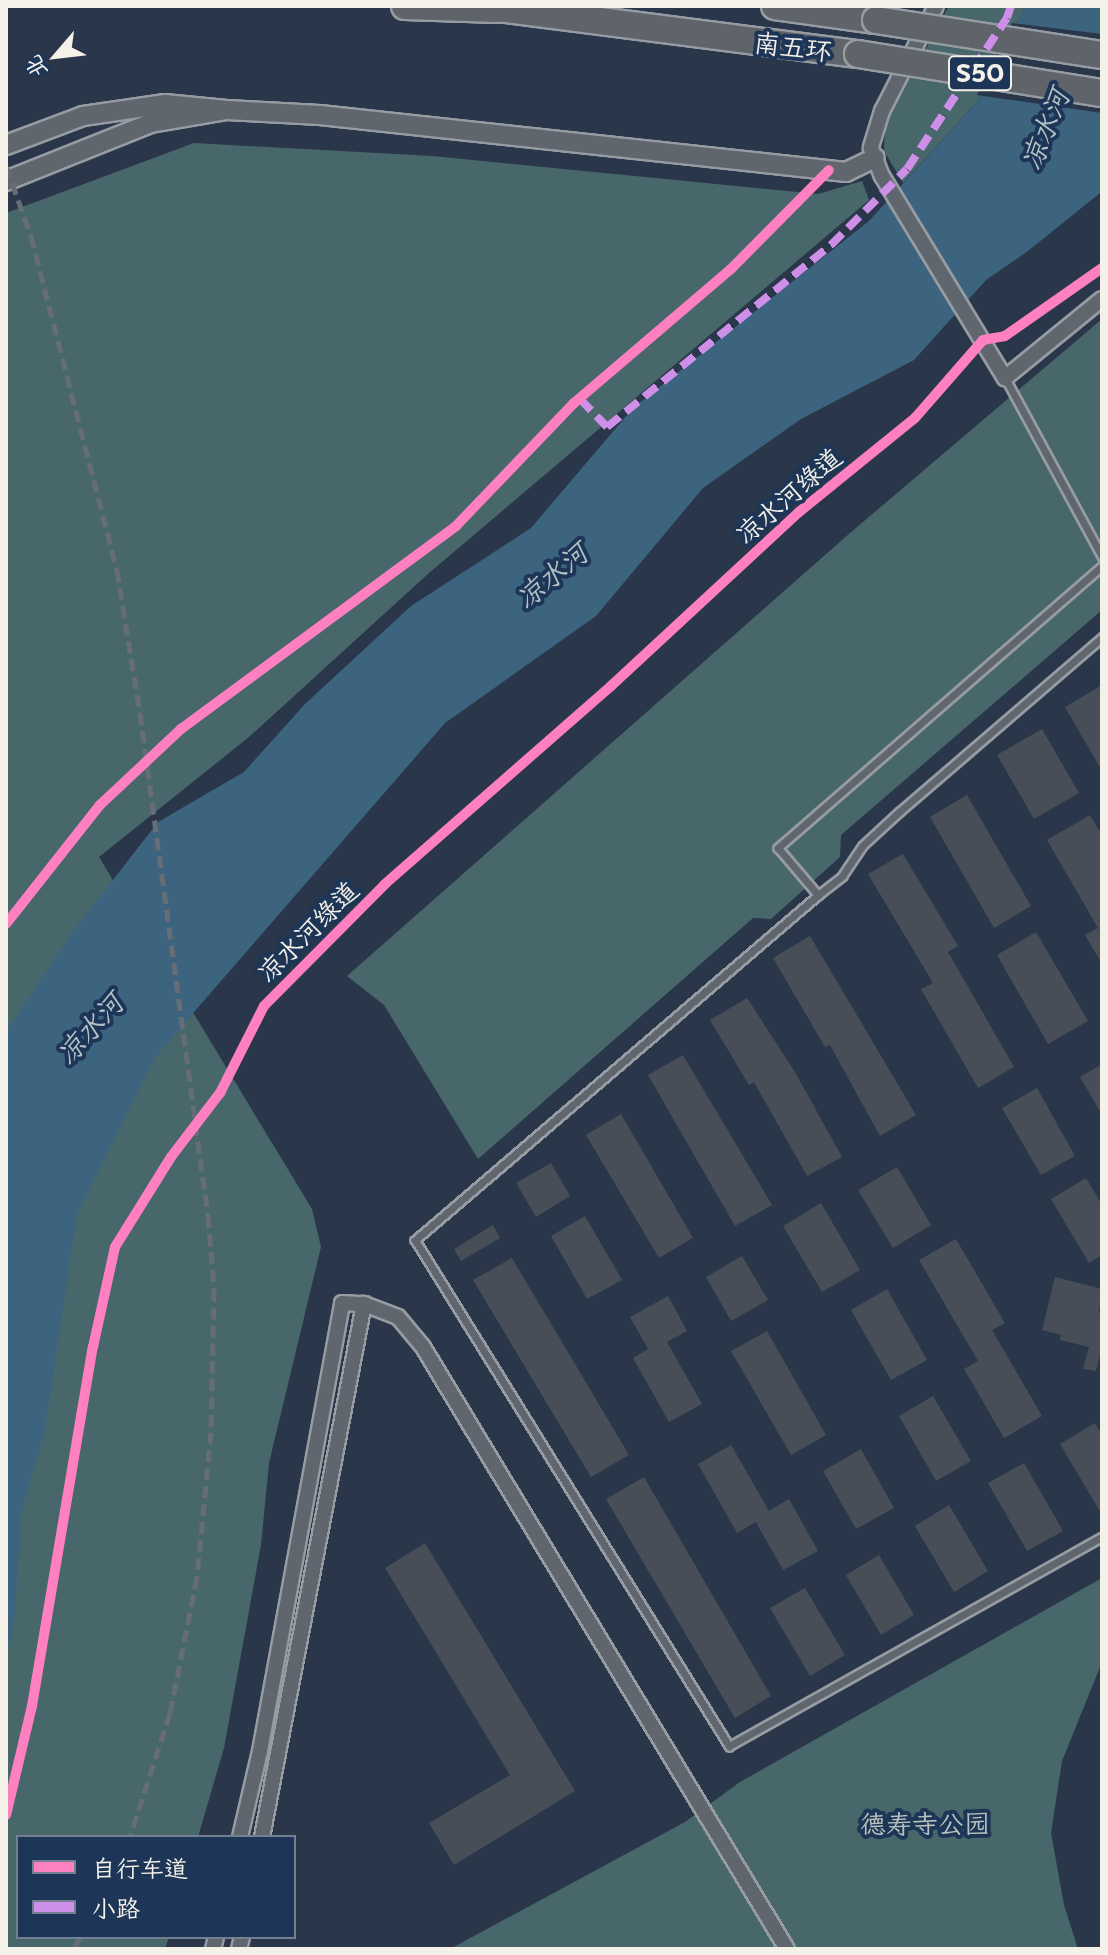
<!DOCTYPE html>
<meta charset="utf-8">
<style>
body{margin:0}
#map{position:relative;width:1108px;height:1955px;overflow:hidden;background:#2a374a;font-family:"Playpen Sans","LXGW WenKai TC",sans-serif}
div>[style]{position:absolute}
.green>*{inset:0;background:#48676b}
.water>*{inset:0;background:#3c647f}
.pier>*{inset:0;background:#2a374a}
.building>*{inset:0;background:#474e57}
.roads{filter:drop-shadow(2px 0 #979ca3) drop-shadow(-2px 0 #979ca3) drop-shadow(0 2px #979ca3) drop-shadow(0 -2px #979ca3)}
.service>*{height:7px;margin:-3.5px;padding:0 3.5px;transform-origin:3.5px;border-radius:3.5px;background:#60666e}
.minor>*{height:14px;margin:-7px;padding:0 7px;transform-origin:7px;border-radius:7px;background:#60666e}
.tertiary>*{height:18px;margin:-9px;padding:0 9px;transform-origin:9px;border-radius:9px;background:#60666e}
.motorway>*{height:26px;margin:-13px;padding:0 13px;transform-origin:13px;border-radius:13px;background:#5e646a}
.rail>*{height:5px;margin-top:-2.5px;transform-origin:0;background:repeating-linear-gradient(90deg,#666d76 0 12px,transparent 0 18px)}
.bridges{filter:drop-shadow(2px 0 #979ca3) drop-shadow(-2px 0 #979ca3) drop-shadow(0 2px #979ca3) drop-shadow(0 -2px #979ca3)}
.motorway-bridge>*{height:26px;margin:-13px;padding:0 13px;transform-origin:13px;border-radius:13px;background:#5e646a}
.quiet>*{height:8px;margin-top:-4px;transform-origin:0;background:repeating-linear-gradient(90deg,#ce8fe9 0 16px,transparent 0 24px)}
.cycleway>*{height:10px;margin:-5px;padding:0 5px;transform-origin:5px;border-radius:5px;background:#ff80c0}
span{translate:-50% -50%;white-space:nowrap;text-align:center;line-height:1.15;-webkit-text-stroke:8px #1d3557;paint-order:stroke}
.shield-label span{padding:2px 6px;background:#1d3557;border:2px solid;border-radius:6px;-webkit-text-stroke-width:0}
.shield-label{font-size:24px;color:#f4f1e8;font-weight:700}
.street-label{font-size:26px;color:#f4f1e8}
.park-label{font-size:26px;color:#bac4be}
.water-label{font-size:28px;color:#b4c1c5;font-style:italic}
.frame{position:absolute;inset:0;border:8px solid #f4f1e8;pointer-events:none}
.legend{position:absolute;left:16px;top:1835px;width:280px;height:104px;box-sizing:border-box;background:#1d3557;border:2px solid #738091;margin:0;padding:10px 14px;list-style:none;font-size:24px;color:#f4f1e8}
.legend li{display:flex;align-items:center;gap:16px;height:40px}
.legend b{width:40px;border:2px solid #738091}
.north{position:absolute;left:16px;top:16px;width:80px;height:80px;-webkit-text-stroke:6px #1d3557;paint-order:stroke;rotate:242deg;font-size:22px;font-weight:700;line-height:32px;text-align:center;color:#f4f1e8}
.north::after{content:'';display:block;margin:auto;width:28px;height:36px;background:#f4f1e8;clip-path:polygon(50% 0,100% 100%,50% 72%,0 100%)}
</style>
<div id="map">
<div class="green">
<i style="clip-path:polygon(949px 6px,1026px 6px,978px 101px,903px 183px,884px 151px,885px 125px)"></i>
<i style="clip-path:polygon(194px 143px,432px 156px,818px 194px,862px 181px,869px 200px,429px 573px,249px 737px,99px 857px,312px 1209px,321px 1247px,269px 1463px,261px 1545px,224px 1748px,198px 1837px,18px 1837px,18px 1937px,169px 1937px,165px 1949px,6px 1949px,6px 213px)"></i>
<i style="clip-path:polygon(1102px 319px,1102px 610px,841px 835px,840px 857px,771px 919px,753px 918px,478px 1159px,384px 1005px,347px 976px,850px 533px)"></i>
<i style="clip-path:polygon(1102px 1578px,1102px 1662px,1062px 1761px,1051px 1833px,1064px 1905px,1078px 1949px,450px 1949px,685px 1822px,740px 1782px)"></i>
</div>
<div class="water">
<i style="clip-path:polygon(1026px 6px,1102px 6px,1100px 193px,1028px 251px,986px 280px,914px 360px,801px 419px,703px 488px,596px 616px,445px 723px,155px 1057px,77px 1214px,45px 1429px,21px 1514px,15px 1616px,6px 1657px,6px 1032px,74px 930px,158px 822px,244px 772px,305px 704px,411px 606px,531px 528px,633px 408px,869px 221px,978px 101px)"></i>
</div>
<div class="pier">
<i style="clip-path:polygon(1012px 23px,1102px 34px,1102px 113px,977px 95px)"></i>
</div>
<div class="building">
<i style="clip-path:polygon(1102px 685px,1102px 771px,1065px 707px)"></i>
<i style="clip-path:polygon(1042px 729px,1079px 793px,1034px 819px,997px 755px)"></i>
<i style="clip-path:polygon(967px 795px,1031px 906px,994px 928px,930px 817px)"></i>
<i style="clip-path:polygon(1090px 815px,1102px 835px,1102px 964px,1085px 935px,1098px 928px,1047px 840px)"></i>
<i style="clip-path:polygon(903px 854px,958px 946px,948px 952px,1014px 1067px,978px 1088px,921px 989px,933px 983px,868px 874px)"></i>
<i style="clip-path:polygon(1036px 932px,1088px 1021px,1048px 1044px,997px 955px)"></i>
<i style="clip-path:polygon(810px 936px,916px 1115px,880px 1136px,830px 1045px,825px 1047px,773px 958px)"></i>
<i style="clip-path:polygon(747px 998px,795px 1072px,842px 1157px,807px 1176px,754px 1082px,749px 1085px,710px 1020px)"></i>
<i style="clip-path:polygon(683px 1055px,772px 1205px,735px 1226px,648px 1075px)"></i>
<i style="clip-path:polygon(1102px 1064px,1102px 1115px,1080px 1077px)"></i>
<i style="clip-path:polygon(1037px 1088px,1075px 1156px,1041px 1175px,1002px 1108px)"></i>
<i style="clip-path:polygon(621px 1114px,693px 1238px,659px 1258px,586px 1135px)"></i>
<i style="clip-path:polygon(551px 1163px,570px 1196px,536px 1217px,516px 1183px)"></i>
<i style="clip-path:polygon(897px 1167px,931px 1225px,893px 1248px,858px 1190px)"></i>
<i style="clip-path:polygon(1086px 1178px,1102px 1205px,1102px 1255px,1089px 1263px,1051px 1199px)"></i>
<i style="clip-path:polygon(821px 1203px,860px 1270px,822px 1292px,783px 1226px)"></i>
<i style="clip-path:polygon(585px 1216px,622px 1280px,587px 1299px,551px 1236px)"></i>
<i style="clip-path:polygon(493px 1225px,500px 1238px,461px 1261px,454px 1249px)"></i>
<i style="clip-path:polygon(956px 1239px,1005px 1323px,992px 1330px,1042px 1416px,1004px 1438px,964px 1369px,978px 1361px,919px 1260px)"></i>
<i style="clip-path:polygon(742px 1256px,768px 1300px,731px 1321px,706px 1277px)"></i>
<i style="clip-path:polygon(512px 1258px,629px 1455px,591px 1477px,473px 1280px)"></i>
<i style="clip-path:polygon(1055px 1277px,1102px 1289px,1099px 1312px,1102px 1313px,1102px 1346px,1096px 1371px,1083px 1369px,1089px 1347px,1060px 1340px,1061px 1335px,1042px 1330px)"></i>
<i style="clip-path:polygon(887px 1289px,927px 1360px,891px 1380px,851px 1310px)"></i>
<i style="clip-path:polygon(668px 1296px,687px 1331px,667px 1342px,702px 1404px,669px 1422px,633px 1358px,648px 1349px,630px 1317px)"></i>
<i style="clip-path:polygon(767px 1331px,826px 1435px,791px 1455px,731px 1351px)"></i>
<i style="clip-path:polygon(933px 1396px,971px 1461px,936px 1481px,899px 1416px)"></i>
<i style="clip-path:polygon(1095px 1423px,1102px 1435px,1102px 1515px,1060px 1444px)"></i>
<i style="clip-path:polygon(731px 1445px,769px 1511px,789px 1499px,818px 1551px,783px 1570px,756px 1522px,737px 1533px,698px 1464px)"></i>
<i style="clip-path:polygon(861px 1449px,894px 1508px,856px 1529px,823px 1471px)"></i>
<i style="clip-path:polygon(1024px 1463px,1063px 1531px,1027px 1551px,988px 1483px)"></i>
<i style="clip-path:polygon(644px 1477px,771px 1696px,735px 1718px,606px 1499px)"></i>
<i style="clip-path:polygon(949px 1505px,988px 1571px,954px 1592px,915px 1526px)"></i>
<i style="clip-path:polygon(425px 1543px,575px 1791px,454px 1865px,429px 1823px,510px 1775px,385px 1568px)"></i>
<i style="clip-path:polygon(879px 1555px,914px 1615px,881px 1635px,846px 1575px)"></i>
<i style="clip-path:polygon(805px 1588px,845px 1655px,810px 1676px,770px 1608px)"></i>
</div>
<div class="roads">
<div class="service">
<i style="left:1005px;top:378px;width:204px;rotate:61.5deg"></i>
<i style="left:1102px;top:566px;width:430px;rotate:139deg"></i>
<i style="left:778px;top:848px;width:62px;rotate:49.6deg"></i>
<i style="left:818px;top:895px;width:531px;rotate:139.43deg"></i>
<i style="left:415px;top:1240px;width:596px;rotate:58.18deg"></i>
<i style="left:729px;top:1746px;width:428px;rotate:-29.3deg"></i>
<i style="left:818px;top:895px;width:31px;rotate:-38deg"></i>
<i style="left:842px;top:876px;width:37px;rotate:-56deg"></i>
<i style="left:863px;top:845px;width:50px;rotate:-42.6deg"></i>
<i style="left:900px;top:811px;width:267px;rotate:-40.7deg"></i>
</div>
<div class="minor">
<i style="left:936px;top:6px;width:118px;rotate:117.2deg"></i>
<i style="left:882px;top:111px;width:39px;rotate:107deg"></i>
<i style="left:871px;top:148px;width:30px;rotate:69deg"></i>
<i style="left:882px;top:176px;width:237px;rotate:58.7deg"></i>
<i style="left:1005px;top:378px;width:125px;rotate:-39.2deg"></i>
<i style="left:240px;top:1837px;width:88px;rotate:-76.9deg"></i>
<i style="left:260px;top:1751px;width:455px;rotate:-79.6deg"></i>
<i style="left:342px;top:1303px;width:22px;rotate:3deg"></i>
<i style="left:364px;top:1304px;width:36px;rotate:21deg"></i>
<i style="left:398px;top:1317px;width:39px;rotate:50deg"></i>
<i style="left:423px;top:1347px;width:703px;rotate:58.84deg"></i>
<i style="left:262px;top:1837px;width:543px;rotate:-79.17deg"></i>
<i style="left:213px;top:1949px;width:12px;rotate:-76deg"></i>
<i style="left:239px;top:1949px;width:12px;rotate:-76deg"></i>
</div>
<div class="tertiary">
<i style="left:227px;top:110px;width:93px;rotate:3.1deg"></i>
<i style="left:320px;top:115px;width:529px;rotate:6.18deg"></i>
<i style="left:846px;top:172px;width:32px;rotate:-26deg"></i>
<i style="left:6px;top:145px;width:82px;rotate:-20.6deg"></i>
<i style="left:83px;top:116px;width:83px;rotate:-8.3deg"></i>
<i style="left:165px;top:104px;width:62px;rotate:5.5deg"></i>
<i style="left:227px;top:110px;width:77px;rotate:170.3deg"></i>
<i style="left:151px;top:123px;width:156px;rotate:158.2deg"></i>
</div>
<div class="motorway">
<i style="left:405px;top:6px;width:92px;rotate:1.9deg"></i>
<i style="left:483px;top:6px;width:378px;rotate:7.3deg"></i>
<i style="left:775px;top:6px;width:102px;rotate:7.9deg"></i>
</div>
</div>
<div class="rail">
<i style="left:6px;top:166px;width:74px;rotate:70.3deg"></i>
<i style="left:31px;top:236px;width:345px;rotate:75.6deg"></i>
<i style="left:117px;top:570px;width:145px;rotate:80.9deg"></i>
<i style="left:140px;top:713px;width:508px;rotate:82.3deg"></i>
<i style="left:208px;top:1216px;width:73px;rotate:85.3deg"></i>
<i style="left:214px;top:1289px;width:143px;rotate:91.2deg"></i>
<i style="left:211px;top:1432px;width:146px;rotate:95.5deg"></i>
<i style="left:197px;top:1577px;width:139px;rotate:101.2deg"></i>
<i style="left:170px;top:1713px;width:130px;rotate:107.9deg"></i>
<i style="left:74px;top:1949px;width:13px;rotate:-63deg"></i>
</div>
<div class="bridges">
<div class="motorway-bridge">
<i style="left:876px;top:20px;width:229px;rotate:8.8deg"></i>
<i style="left:858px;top:54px;width:247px;rotate:9.1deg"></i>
</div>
</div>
<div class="quiet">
<i style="left:580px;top:399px;width:39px;rotate:46deg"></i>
<i style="left:607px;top:427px;width:289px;rotate:-39.1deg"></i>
<i style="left:831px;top:245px;width:107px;rotate:-45deg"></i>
<i style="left:907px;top:169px;width:181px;rotate:-56.5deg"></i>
<i style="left:1007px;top:18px;width:13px;rotate:-72deg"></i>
</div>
<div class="cycleway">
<i style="left:6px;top:924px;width:152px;rotate:-51.7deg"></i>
<i style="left:100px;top:805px;width:111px;rotate:-43.2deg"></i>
<i style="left:181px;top:729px;width:342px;rotate:-36.4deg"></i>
<i style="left:456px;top:526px;width:170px;rotate:-46.2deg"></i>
<i style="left:574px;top:403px;width:206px;rotate:-40.5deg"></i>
<i style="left:731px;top:269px;width:139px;rotate:-45.3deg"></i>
<i style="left:6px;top:1815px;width:112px;rotate:-76.6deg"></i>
<i style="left:32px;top:1706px;width:364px;rotate:-80.4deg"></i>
<i style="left:93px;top:1347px;width:102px;rotate:-77.6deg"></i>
<i style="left:115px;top:1247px;width:106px;rotate:-58.1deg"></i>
<i style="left:171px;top:1157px;width:81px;rotate:-52.6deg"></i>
<i style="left:220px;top:1093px;width:97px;rotate:-63.2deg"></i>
<i style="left:264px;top:1006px;width:172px;rotate:-45.2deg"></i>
<i style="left:385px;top:884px;width:300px;rotate:-41.2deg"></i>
<i style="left:611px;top:686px;width:256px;rotate:-42.8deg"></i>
<i style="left:799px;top:512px;width:149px;rotate:-39deg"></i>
<i style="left:915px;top:418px;width:103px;rotate:-48.9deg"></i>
<i style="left:983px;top:340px;width:22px;rotate:-10deg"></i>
<i style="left:1005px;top:336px;width:118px;rotate:-35deg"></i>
</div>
<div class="shield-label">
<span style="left:980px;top:73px">S50</span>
</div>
<div class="street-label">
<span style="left:793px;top:46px;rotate:7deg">南五环</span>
<span style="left:788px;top:495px;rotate:-41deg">凉水河绿道</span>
<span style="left:307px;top:931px;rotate:-45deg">凉水河绿道</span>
</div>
<div class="park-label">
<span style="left:925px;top:1823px">德寿寺公园</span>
</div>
<div class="water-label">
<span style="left:1044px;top:129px;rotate:-68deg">凉水河</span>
<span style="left:551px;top:575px;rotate:-40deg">凉水河</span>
<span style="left:89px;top:1028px;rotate:-48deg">凉水河</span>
</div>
<div class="frame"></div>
<ul class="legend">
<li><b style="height:10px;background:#ff80c0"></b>自行车道</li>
<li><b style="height:10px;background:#ce8fe9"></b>小路</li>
</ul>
<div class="north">北</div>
</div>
